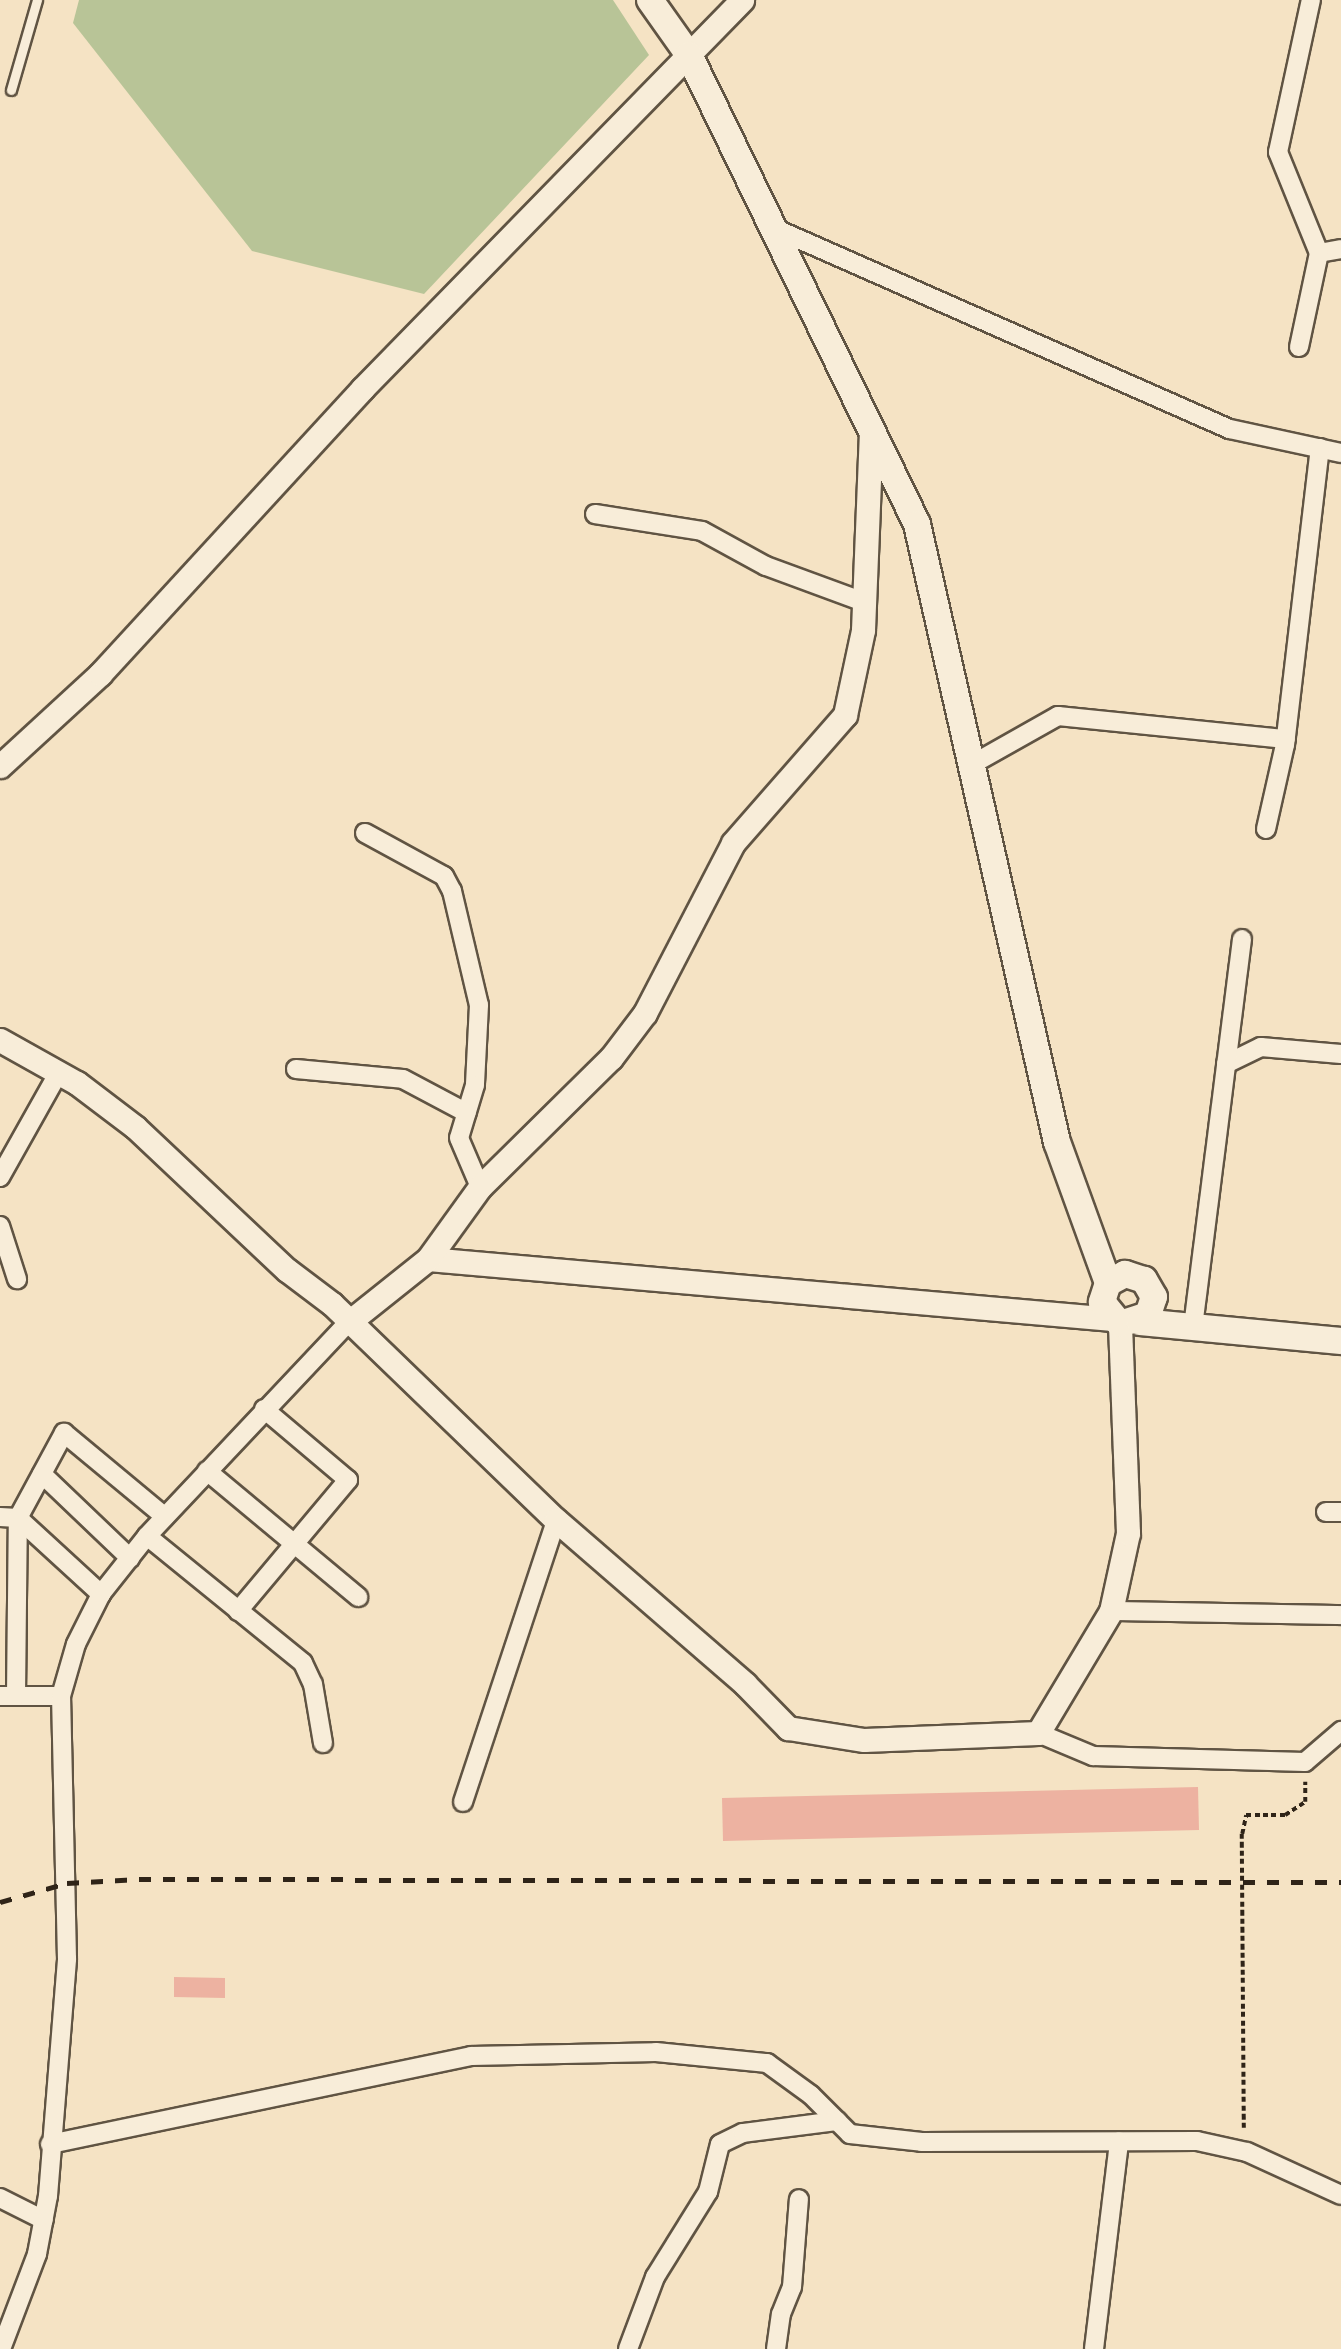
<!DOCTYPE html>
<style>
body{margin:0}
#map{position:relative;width:1341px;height:2349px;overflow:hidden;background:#f5e3c4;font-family:"EB Garamond",serif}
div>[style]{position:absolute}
.green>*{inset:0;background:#b8c497}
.building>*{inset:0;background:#edb2a1}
.path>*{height:3.5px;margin-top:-1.75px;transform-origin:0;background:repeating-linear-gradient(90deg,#2f2418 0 5px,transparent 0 8.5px)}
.roads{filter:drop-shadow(2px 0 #605443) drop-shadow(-2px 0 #605443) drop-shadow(0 2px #605443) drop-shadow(0 -2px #605443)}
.service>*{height:9px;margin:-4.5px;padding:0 4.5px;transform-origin:4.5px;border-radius:4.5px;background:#f8edd9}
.minor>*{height:18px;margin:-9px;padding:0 9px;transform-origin:9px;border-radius:9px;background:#f8edd9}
.tertiary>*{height:23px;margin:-11.5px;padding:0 11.5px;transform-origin:11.5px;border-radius:11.5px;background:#f8edd9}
.secondary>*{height:26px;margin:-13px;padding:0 13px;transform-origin:13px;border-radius:13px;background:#f8edd9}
.rail>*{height:5px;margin-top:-2.5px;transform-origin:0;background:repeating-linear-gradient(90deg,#2f2418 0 12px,transparent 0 24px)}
.path-bridge>*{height:3.5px;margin-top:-1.75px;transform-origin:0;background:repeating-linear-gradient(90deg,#2f2418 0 5px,transparent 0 8.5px)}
span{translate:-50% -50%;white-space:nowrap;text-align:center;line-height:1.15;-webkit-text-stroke:7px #f8edd9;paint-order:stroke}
</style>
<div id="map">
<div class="green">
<i style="clip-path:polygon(79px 0,613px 0,649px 55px,424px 294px,252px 251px,73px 23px)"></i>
</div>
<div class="building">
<i style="clip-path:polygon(1198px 1787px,1199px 1830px,723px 1841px,722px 1798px)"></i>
<i style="clip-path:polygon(174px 1977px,225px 1978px,225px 1998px,174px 1997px)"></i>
</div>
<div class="path">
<i style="left:1242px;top:1834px;width:19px;rotate:-78deg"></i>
<i style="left:1246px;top:1815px;width:39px"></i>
<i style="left:1285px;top:1815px;width:24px;rotate:-33deg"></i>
<i style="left:1305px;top:1802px;width:20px;rotate:-90deg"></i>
</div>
<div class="roads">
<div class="service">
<i style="left:11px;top:90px;width:94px;rotate:-73.9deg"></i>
</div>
<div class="minor">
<i style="left:776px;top:229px;width:496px;rotate:23.8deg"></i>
<i style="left:1230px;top:429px;width:114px;rotate:12.2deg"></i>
<i style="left:1319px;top:253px;width:22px;rotate:-10deg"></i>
<i style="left:1299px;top:347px;width:96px;rotate:-78deg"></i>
<i style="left:1319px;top:253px;width:109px;rotate:-112.1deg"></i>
<i style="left:1278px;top:152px;width:156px;rotate:-77.8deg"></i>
<i style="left:595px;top:514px;width:108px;rotate:9deg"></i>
<i style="left:702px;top:531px;width:73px;rotate:28.7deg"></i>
<i style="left:766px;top:566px;width:104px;rotate:20.2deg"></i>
<i style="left:971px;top:765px;width:100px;rotate:-29.4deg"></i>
<i style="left:1058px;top:716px;width:229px;rotate:5.8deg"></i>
<i style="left:1266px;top:829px;width:86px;rotate:-77.3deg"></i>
<i style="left:1285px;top:745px;width:299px;rotate:-83.3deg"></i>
<i style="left:365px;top:833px;width:90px;rotate:28.6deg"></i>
<i style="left:444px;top:876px;width:17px;rotate:62deg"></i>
<i style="left:452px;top:891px;width:117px;rotate:76.7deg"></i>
<i style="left:479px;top:1005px;width:80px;rotate:92.9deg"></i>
<i style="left:475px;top:1085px;width:55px;rotate:106.8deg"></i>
<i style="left:459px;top:1138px;width:53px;rotate:66.8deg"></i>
<i style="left:1226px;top:1064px;width:39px;rotate:-26deg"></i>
<i style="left:1261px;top:1047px;width:80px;rotate:5deg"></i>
<i style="left:296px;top:1069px;width:107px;rotate:5.3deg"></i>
<i style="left:403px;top:1079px;width:72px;rotate:28deg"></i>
<i style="left:0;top:1177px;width:120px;rotate:-60.7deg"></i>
<i style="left:0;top:1226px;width:56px;rotate:72.2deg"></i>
<i style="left:1193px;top:1327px;width:391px;rotate:-82.8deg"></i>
<i style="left:207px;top:1471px;width:197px;rotate:39.8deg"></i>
<i style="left:42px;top:1474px;width:122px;rotate:43.7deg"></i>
<i style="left:1326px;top:1512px;width:15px"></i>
<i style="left:0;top:1517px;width:18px;rotate:3deg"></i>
<i style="left:18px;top:1518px;width:113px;rotate:42.5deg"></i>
<i style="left:147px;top:1536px;width:201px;rotate:39.1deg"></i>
<i style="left:303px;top:1663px;width:23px;rotate:65deg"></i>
<i style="left:313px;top:1684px;width:60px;rotate:80.4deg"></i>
<i style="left:238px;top:1611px;width:171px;rotate:-50deg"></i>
<i style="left:348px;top:1480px;width:110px;rotate:-139.8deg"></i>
<i style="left:1111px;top:1611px;width:230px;rotate:1deg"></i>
<i style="left:0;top:1696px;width:61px"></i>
<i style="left:16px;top:1696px;width:178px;rotate:-89.4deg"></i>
<i style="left:18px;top:1518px;width:97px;rotate:-61.6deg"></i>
<i style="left:64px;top:1433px;width:131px;rotate:39.7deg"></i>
<i style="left:1038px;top:1733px;width:60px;rotate:22.7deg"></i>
<i style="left:1093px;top:1756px;width:212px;rotate:1.6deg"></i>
<i style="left:1305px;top:1762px;width:48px;rotate:-40.7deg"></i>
<i style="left:463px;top:1802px;width:297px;rotate:-71.7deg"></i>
<i style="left:50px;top:2144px;width:430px;rotate:-11.8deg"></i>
<i style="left:471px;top:2056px;width:185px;rotate:-1.2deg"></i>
<i style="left:656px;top:2052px;width:112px;rotate:5.7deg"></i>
<i style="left:767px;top:2063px;width:54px;rotate:36deg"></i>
<i style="left:811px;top:2095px;width:55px;rotate:45deg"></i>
<i style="left:850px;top:2134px;width:72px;rotate:6.3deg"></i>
<i style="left:922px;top:2142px;width:275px;rotate:-0.2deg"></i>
<i style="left:1197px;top:2141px;width:51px;rotate:12.4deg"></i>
<i style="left:1247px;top:2152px;width:103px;rotate:24.6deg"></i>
<i style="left:0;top:2198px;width:49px;rotate:26.6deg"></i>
<i style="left:1px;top:2349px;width:102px;rotate:-69.2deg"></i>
<i style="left:37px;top:2254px;width:59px;rotate:-79.3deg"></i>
<i style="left:48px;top:2196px;width:238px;rotate:-85.4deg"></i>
<i style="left:67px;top:1959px;width:263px;rotate:-91.3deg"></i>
<i style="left:61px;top:1696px;width:54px;rotate:-73.9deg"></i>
<i style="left:76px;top:1644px;width:56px;rotate:-63.4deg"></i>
<i style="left:101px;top:1594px;width:74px;rotate:-51.6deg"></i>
<i style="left:147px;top:1536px;width:294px;rotate:-46.7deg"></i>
<i style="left:628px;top:2349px;width:77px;rotate:-69.4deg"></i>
<i style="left:655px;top:2277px;width:100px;rotate:-58.1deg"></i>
<i style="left:708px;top:2192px;width:49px;rotate:-76deg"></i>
<i style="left:720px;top:2144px;width:25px;rotate:-26deg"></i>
<i style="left:743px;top:2133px;width:95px;rotate:-7.3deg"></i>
<i style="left:776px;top:2349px;width:35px;rotate:-82deg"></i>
<i style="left:781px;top:2314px;width:29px;rotate:-68deg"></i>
<i style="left:792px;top:2287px;width:88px;rotate:-85.5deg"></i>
<i style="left:1094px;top:2349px;width:209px;rotate:-83.1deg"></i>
</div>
<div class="tertiary">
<i style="left:0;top:766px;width:136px;rotate:-42.6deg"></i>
<i style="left:100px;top:674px;width:387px;rotate:-47.4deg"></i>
<i style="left:362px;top:389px;width:544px;rotate:-45.67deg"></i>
<i style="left:0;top:1040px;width:88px;rotate:29.2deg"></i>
<i style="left:77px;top:1083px;width:73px;rotate:37.2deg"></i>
<i style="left:135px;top:1127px;width:209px;rotate:43.3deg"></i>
<i style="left:287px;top:1270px;width:56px;rotate:37.1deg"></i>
<i style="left:332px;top:1304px;width:311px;rotate:44deg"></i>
<i style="left:556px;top:1520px;width:250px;rotate:40.9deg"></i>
<i style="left:745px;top:1684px;width:62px;rotate:45.7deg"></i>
<i style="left:788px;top:1728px;width:77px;rotate:9deg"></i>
<i style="left:864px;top:1740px;width:174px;rotate:-2.3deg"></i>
<i style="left:1038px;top:1733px;width:142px;rotate:-59.1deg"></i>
<i style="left:1111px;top:1611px;width:80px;rotate:-77.7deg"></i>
<i style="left:1128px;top:1533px;width:209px;rotate:-92.2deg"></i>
<i style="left:428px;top:1259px;width:687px;rotate:5.01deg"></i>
<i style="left:349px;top:1322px;width:101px;rotate:-38.6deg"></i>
<i style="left:428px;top:1259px;width:89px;rotate:-54.2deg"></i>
<i style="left:480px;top:1187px;width:184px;rotate:-44.6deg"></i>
<i style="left:611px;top:1058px;width:56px;rotate:-52.9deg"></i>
<i style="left:645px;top:1013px;width:191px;rotate:-62.6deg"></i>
<i style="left:733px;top:843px;width:170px;rotate:-48.8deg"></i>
<i style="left:845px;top:715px;width:87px;rotate:-78deg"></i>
<i style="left:863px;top:630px;width:202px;rotate:-87.7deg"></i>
</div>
<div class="secondary">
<i style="left:650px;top:0;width:67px;rotate:54.7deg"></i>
<i style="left:689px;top:55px;width:521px;rotate:64.07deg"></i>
<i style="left:917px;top:524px;width:634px;rotate:77.24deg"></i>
<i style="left:1057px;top:1142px;width:150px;rotate:70.1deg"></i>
<i style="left:1108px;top:1283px;width:20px;rotate:108deg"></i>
<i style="left:1102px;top:1302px;width:28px;rotate:51deg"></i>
<i style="left:1120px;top:1324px;width:29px;rotate:-18deg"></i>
<i style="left:1148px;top:1315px;width:19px;rotate:-72deg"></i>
<i style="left:1154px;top:1297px;width:20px;rotate:-120deg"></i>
<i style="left:1144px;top:1280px;width:20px;rotate:-162deg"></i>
<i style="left:1125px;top:1274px;width:19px;rotate:152deg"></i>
<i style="left:1140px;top:1322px;width:202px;rotate:5.4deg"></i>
</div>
</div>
<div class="rail">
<i style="left:0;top:1902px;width:70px;rotate:-15.8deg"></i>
<i style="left:67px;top:1883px;width:72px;rotate:-3.2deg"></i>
<i style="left:139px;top:1879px;width:1202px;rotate:0.14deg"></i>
</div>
<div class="path-bridge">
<i style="left:1242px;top:1834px;width:294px;rotate:89.6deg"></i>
</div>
</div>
